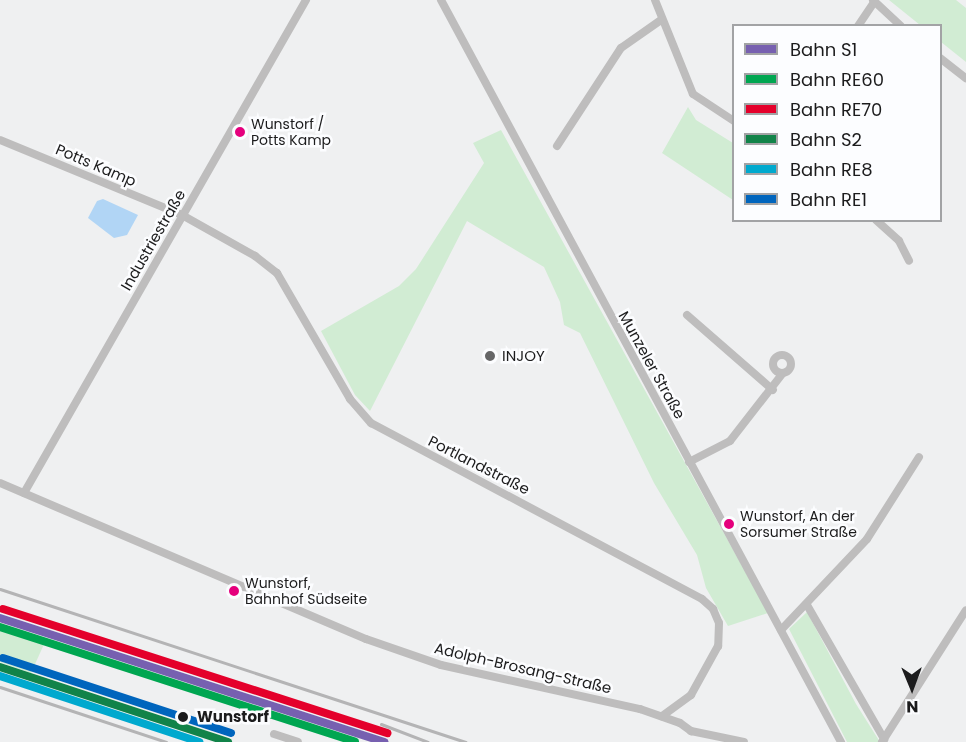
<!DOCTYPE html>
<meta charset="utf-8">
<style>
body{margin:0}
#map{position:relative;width:966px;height:742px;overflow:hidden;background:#eff0f1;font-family:Poppins,sans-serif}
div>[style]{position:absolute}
.green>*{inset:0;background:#d1ecd3}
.water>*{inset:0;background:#b1d5f5}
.minor>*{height:8px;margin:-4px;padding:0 4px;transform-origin:4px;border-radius:4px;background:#bebdbd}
.minor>.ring{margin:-4px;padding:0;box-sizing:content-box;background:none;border:8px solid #bebdbd;border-radius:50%}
.rail>*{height:3px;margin:-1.5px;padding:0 1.5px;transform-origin:1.5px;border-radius:1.5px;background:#b4b4b5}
.rail-1>*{height:8px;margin:-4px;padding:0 4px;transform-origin:4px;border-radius:4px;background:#7760b0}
.rail-2>*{height:8px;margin:-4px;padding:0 4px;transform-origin:4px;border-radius:4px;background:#00a651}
.rail-3>*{height:8px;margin:-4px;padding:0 4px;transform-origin:4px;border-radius:4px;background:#e4002b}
.rail-4>*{height:8px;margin:-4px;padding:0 4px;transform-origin:4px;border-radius:4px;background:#118349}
.rail-5>*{height:8px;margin:-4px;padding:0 4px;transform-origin:4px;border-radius:4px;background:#00a9ce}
.rail-6>*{height:8px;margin:-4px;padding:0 4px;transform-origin:4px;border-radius:4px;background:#0065bd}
.dots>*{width:16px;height:16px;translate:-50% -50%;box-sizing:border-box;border:3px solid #fcfdff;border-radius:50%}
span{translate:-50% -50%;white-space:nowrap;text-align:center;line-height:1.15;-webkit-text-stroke:5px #fcfdff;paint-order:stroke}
.bus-label{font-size:14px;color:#1c1c1d}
.left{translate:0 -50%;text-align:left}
.street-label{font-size:15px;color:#1c1c1d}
.poi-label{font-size:15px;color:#1c1c1d}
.stop-label{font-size:15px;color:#1c1c1d;font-weight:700}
.legend{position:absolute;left:732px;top:24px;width:210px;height:198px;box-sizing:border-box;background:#fcfdff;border:2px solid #a2a3a5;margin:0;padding:8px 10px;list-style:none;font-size:18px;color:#1c1c1d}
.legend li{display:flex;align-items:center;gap:12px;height:30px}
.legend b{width:30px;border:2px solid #a2a3a5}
.north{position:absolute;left:882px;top:658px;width:60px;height:60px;-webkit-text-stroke:4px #fcfdff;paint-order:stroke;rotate:179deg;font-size:16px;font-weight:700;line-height:24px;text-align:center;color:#1c1c1d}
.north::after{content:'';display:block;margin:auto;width:21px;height:27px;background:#1c1c1d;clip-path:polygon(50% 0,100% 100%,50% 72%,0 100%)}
</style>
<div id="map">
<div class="green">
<i style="clip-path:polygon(889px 0,956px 0,966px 8px,966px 62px,941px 42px,940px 26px,920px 25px)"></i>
<i style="clip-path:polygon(688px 107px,696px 120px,733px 143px,733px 200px,662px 153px)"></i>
<i style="clip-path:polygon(501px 130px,768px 613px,728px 626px,706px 588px,697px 555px,654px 483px,580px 333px,564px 325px,560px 302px,544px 267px,467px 221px,370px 411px,355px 395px,321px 331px,399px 286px,416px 269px,484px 163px,473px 143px)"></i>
<i style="clip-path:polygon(807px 612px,856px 704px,880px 742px,847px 742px,789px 629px)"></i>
<i style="clip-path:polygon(0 628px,45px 642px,31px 673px,0 662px)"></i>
</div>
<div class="water">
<i style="clip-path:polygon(103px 199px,138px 215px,127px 235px,114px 238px,88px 218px,97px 201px)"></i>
</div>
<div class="minor">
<i style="left:441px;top:0;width:843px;rotate:61.67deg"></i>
<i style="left:655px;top:0;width:101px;rotate:68deg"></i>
<i style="left:693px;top:94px;width:49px;rotate:33.4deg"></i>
<i style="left:873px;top:0;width:38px;rotate:43deg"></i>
<i style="left:858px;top:26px;width:29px;rotate:-56deg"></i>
<i style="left:940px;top:58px;width:33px;rotate:38deg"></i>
<i style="left:0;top:140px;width:197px;rotate:22.4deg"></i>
<i style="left:182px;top:215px;width:84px;rotate:29.3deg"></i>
<i style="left:255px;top:256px;width:28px;rotate:38deg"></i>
<i style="left:277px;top:273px;width:146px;rotate:59.9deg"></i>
<i style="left:350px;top:399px;width:32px;rotate:49deg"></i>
<i style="left:371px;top:423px;width:375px;rotate:28deg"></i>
<i style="left:702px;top:599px;width:15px;rotate:42deg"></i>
<i style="left:713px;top:609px;width:15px;rotate:67deg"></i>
<i style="left:719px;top:623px;width:23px;rotate:92deg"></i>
<i style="left:718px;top:646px;width:56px;rotate:118.9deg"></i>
<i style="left:691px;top:695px;width:36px;rotate:144deg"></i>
<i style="left:557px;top:146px;width:117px;rotate:-56.9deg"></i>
<i style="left:621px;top:48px;width:49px;rotate:-35deg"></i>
<i style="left:876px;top:220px;width:31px;rotate:42deg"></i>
<i style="left:899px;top:241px;width:22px;rotate:63deg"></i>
<i style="left:687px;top:315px;width:114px;rotate:41.1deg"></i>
<i class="ring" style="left:773px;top:355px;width:10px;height:10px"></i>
<i style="left:689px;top:462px;width:46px;rotate:-27.1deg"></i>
<i style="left:730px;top:441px;width:86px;rotate:-52.1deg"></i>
<i style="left:0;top:483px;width:398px;rotate:23.1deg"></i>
<i style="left:366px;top:639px;width:79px;rotate:19.1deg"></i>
<i style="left:441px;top:665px;width:204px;rotate:12.5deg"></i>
<i style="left:640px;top:709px;width:42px;rotate:19.3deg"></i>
<i style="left:680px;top:723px;width:14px;rotate:36deg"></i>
<i style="left:691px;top:731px;width:54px;rotate:11.7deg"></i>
<i style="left:24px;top:493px;width:568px;rotate:-60.23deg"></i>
<i style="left:807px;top:605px;width:155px;rotate:60.1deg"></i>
<i style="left:781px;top:630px;width:125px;rotate:-46.6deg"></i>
<i style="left:867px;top:539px;width:97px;rotate:-57.6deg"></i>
<i style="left:274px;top:734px;width:25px;rotate:18deg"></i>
<i style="left:882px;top:742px;width:156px;rotate:-57.5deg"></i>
</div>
<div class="rail">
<i style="left:0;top:589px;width:490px;rotate:18.2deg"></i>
<i style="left:0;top:687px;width:175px;rotate:18.3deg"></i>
<i style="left:381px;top:724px;width:50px;rotate:21deg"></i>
</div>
<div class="rail-1">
<i style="left:0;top:618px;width:404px;rotate:17.9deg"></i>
</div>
<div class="rail-2">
<i style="left:0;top:627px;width:373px;rotate:17.9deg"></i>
</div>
<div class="rail-3">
<i style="left:3px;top:609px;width:404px;rotate:17.9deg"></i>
</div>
<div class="rail-4">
<i style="left:0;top:667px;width:240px;rotate:18.2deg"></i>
</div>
<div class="rail-5">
<i style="left:0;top:676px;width:210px;rotate:18.3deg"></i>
</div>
<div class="rail-6">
<i style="left:3px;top:658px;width:240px;rotate:18.2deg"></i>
</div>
<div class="dots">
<i style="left:240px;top:132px;background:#e5007d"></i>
<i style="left:490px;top:356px;background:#666667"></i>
<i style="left:729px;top:524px;background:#e5007d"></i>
<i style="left:234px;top:591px;background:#e5007d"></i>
<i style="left:183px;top:717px;background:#1c1c1d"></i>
</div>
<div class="bus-label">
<span class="left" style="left:251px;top:132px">Wunstorf /<br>Potts Kamp</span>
<span class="left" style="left:740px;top:524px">Wunstorf, An der<br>Sorsumer Straße</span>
<span class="left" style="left:245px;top:591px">Wunstorf,<br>Bahnhof Südseite</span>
</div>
<div class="street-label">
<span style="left:96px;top:165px;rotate:23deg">Potts Kamp</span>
<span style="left:153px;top:240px;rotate:-60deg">Industriestraße</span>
<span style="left:652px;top:365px;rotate:61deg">Munzeler Straße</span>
<span style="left:479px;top:465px;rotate:27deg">Portlandstraße</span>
<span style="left:523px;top:668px;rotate:13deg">Adolph-Brosang-Straße</span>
</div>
<div class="poi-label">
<span class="left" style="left:502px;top:356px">INJOY</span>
</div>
<div class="stop-label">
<span class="left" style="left:197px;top:717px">Wunstorf</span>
</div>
<ul class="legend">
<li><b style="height:8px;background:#7760b0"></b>Bahn S1</li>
<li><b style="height:8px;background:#00a651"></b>Bahn RE60</li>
<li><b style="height:8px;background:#e4002b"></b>Bahn RE70</li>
<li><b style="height:8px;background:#118349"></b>Bahn S2</li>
<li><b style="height:8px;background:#00a9ce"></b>Bahn RE8</li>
<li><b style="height:8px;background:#0065bd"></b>Bahn RE1</li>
</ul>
<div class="north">N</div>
</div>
